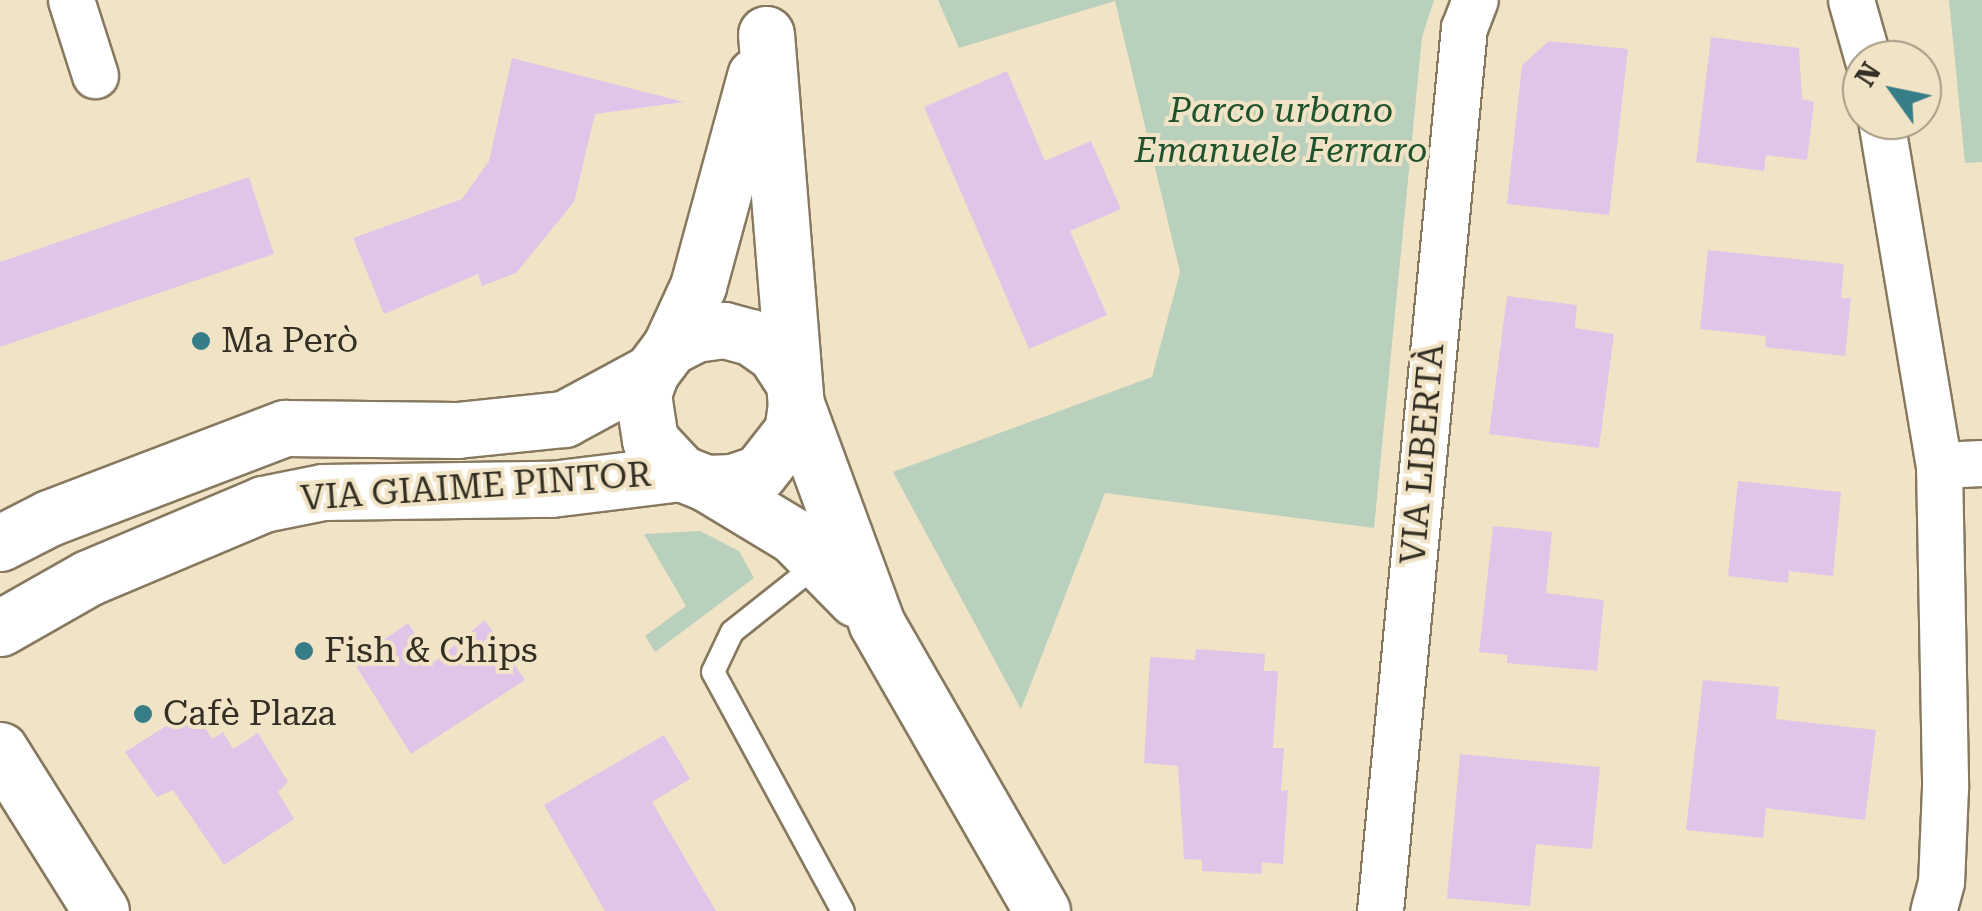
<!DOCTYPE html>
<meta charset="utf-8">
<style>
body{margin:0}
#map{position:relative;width:1982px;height:911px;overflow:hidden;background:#f1e3c6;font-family:"Roboto Serif",serif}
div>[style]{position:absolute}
.green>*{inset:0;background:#b9d0bd}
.building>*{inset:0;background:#dfc6e9}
.roads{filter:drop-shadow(2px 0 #86795f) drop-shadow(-2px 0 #86795f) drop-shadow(0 2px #86795f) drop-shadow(0 -2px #86795f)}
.lane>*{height:22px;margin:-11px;padding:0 11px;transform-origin:11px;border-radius:11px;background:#fff}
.street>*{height:45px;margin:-22.5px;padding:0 22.5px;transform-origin:22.5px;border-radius:22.5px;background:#fff}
.secondary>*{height:55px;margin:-27.5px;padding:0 27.5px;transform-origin:27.5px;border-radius:27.5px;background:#fff}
.dots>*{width:28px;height:28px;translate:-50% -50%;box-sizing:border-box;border:5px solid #f1e3c6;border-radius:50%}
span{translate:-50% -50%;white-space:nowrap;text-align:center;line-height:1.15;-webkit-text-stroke:8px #f1e3c6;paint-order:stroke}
.park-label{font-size:35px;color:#1f532d;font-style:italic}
.poi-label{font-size:35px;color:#342f24}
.left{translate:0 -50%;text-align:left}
.street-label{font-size:35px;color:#342f24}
.north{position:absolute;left:1842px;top:40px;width:100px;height:100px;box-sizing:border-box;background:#f1e3c6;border:2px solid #a59b85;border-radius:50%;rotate:303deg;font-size:28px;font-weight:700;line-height:40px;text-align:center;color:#342f24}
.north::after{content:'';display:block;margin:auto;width:35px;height:45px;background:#367d87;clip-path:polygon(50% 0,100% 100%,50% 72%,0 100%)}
</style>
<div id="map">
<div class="green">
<i style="clip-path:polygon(938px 0,1434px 0,1422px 37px,1374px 528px,1105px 493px,1021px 709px,893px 472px,1152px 377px,1180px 272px,1115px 1px,959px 48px)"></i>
<i style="clip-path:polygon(1949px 0,1982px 0,1982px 162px,1965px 163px)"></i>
<i style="clip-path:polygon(700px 531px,739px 551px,754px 578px,655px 652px,645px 636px,686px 606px,644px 534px)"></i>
</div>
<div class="building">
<i style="clip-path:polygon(1711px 37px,1799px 48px,1802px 99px,1814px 102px,1807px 160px,1766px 155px,1764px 171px,1696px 162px)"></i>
<i style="clip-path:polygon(1549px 41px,1628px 49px,1609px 215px,1507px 204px,1522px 65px)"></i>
<i style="clip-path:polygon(512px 58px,684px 102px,595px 114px,574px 202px,516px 273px,482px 286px,478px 274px,384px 314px,353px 238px,462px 199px,489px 161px)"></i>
<i style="clip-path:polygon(1007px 71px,1045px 161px,1091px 141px,1121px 209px,1070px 231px,1107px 315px,1029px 349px,924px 107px)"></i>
<i style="clip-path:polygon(249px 177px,274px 254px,0 347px,0 262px)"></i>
<i style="clip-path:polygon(1708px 250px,1844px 264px,1841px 298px,1851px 298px,1845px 356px,1765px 347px,1766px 336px,1700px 329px)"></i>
<i style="clip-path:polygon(1507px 296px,1577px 305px,1575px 328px,1614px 334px,1599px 448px,1489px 434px)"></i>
<i style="clip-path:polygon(1738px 481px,1841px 492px,1833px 576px,1789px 571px,1788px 583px,1728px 576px)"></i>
<i style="clip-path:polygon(1493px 526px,1552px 532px,1546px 593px,1604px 600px,1597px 671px,1507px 663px,1507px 655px,1479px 652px)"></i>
<i style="clip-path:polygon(485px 620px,525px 680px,411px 754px,353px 661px,408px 623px,434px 662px)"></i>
<i style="clip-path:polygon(1196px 649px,1265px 654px,1264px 671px,1278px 671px,1273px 748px,1284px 748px,1281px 791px,1288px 790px,1283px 864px,1262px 862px,1261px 874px,1202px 871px,1202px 860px,1184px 859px,1178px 766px,1144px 763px,1150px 657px,1195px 660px)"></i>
<i style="clip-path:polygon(1703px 680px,1779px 687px,1776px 719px,1876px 730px,1865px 820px,1766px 808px,1763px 838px,1686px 830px)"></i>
<i style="clip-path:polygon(193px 709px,212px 739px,223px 732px,233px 749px,258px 733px,288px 782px,278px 792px,294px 819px,224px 865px,173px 790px,157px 797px,125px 752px)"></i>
<i style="clip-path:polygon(664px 735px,690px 779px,652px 802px,716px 911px,605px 911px,544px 805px)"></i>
<i style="clip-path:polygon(1460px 754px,1600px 767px,1592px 849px,1536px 844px,1530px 906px,1447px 898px)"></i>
</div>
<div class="roads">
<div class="lane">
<i style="left:820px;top:562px;width:112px;rotate:141.5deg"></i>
<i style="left:732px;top:632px;width:44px;rotate:115.4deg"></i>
<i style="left:713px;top:672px;width:272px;rotate:61.5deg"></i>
</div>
<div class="street">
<i style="left:71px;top:0;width:79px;rotate:72.3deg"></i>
<i style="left:1851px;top:0;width:62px;rotate:74.2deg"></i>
<i style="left:1881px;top:120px;width:350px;rotate:80.5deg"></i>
<i style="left:1939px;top:465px;width:323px;rotate:88.9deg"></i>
<i style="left:1945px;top:788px;width:94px;rotate:92.4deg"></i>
<i style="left:1941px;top:882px;width:30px;rotate:105deg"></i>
<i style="left:1939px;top:465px;width:43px;rotate:-2.7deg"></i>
<i style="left:1380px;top:911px;width:887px;rotate:-84.57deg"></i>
<i style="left:1464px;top:28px;width:30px;rotate:-69deg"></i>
</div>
<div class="secondary">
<i style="left:766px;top:34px;width:371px;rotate:85.4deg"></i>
<i style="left:796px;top:404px;width:27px;rotate:98deg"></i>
<i style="left:792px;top:431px;width:53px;rotate:128.2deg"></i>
<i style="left:759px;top:473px;width:28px;rotate:161deg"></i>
<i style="left:733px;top:482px;width:27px;rotate:178deg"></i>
<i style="left:706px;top:483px;width:27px;rotate:-158deg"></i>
<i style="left:681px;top:473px;width:45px;rotate:-133.2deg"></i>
<i style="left:650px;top:440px;width:47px;rotate:-98.7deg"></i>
<i style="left:643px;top:394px;width:23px;rotate:-70deg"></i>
<i style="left:651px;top:372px;width:31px;rotate:-53deg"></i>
<i style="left:670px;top:347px;width:28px;rotate:-27deg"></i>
<i style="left:695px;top:334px;width:29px;rotate:-8deg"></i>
<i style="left:724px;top:330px;width:28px;rotate:15deg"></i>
<i style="left:751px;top:337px;width:29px;rotate:35deg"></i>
<i style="left:775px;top:354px;width:27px;rotate:57deg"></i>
<i style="left:670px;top:347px;width:67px;rotate:-65.3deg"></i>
<i style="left:698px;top:286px;width:218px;rotate:-74.8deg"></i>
<i style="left:796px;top:404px;width:234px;rotate:69.8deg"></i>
<i style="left:877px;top:624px;width:331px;rotate:60.1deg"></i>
<i style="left:706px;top:483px;width:103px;rotate:31.1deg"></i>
<i style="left:794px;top:536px;width:88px;rotate:45.5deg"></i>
<i style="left:0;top:543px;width:55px;rotate:-27deg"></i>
<i style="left:49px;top:518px;width:253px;rotate:-20.9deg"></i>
<i style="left:285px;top:428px;width:172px;rotate:0.7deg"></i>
<i style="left:457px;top:430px;width:108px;rotate:-5.9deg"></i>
<i style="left:564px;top:419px;width:99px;rotate:-28.4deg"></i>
<i style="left:0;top:628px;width:101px;rotate:-29.6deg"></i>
<i style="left:88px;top:578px;width:190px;rotate:-22.9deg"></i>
<i style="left:263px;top:504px;width:61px;rotate:-11.3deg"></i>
<i style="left:323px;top:492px;width:228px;rotate:-0.8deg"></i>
<i style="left:551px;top:489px;width:131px;rotate:-7deg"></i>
<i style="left:0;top:750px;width:190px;rotate:57.9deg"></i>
</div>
</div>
<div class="dots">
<i style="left:201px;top:341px;background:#367d87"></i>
<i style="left:304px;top:651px;background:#367d87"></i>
<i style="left:143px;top:714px;background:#367d87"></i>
</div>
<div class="park-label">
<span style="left:1281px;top:131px">Parco urbano<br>Emanuele Ferraro</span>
</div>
<div class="poi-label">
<span class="left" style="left:221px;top:341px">Ma Però</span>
<span class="left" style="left:324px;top:651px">Fish &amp; Chips</span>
<span class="left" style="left:163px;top:714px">Cafè Plaza</span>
</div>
<div class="street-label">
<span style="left:1423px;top:454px;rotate:-85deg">VIA LIBERTÀ</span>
<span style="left:476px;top:487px;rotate:-4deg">VIA GIAIME PINTOR</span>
</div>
<div class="north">N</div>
</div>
